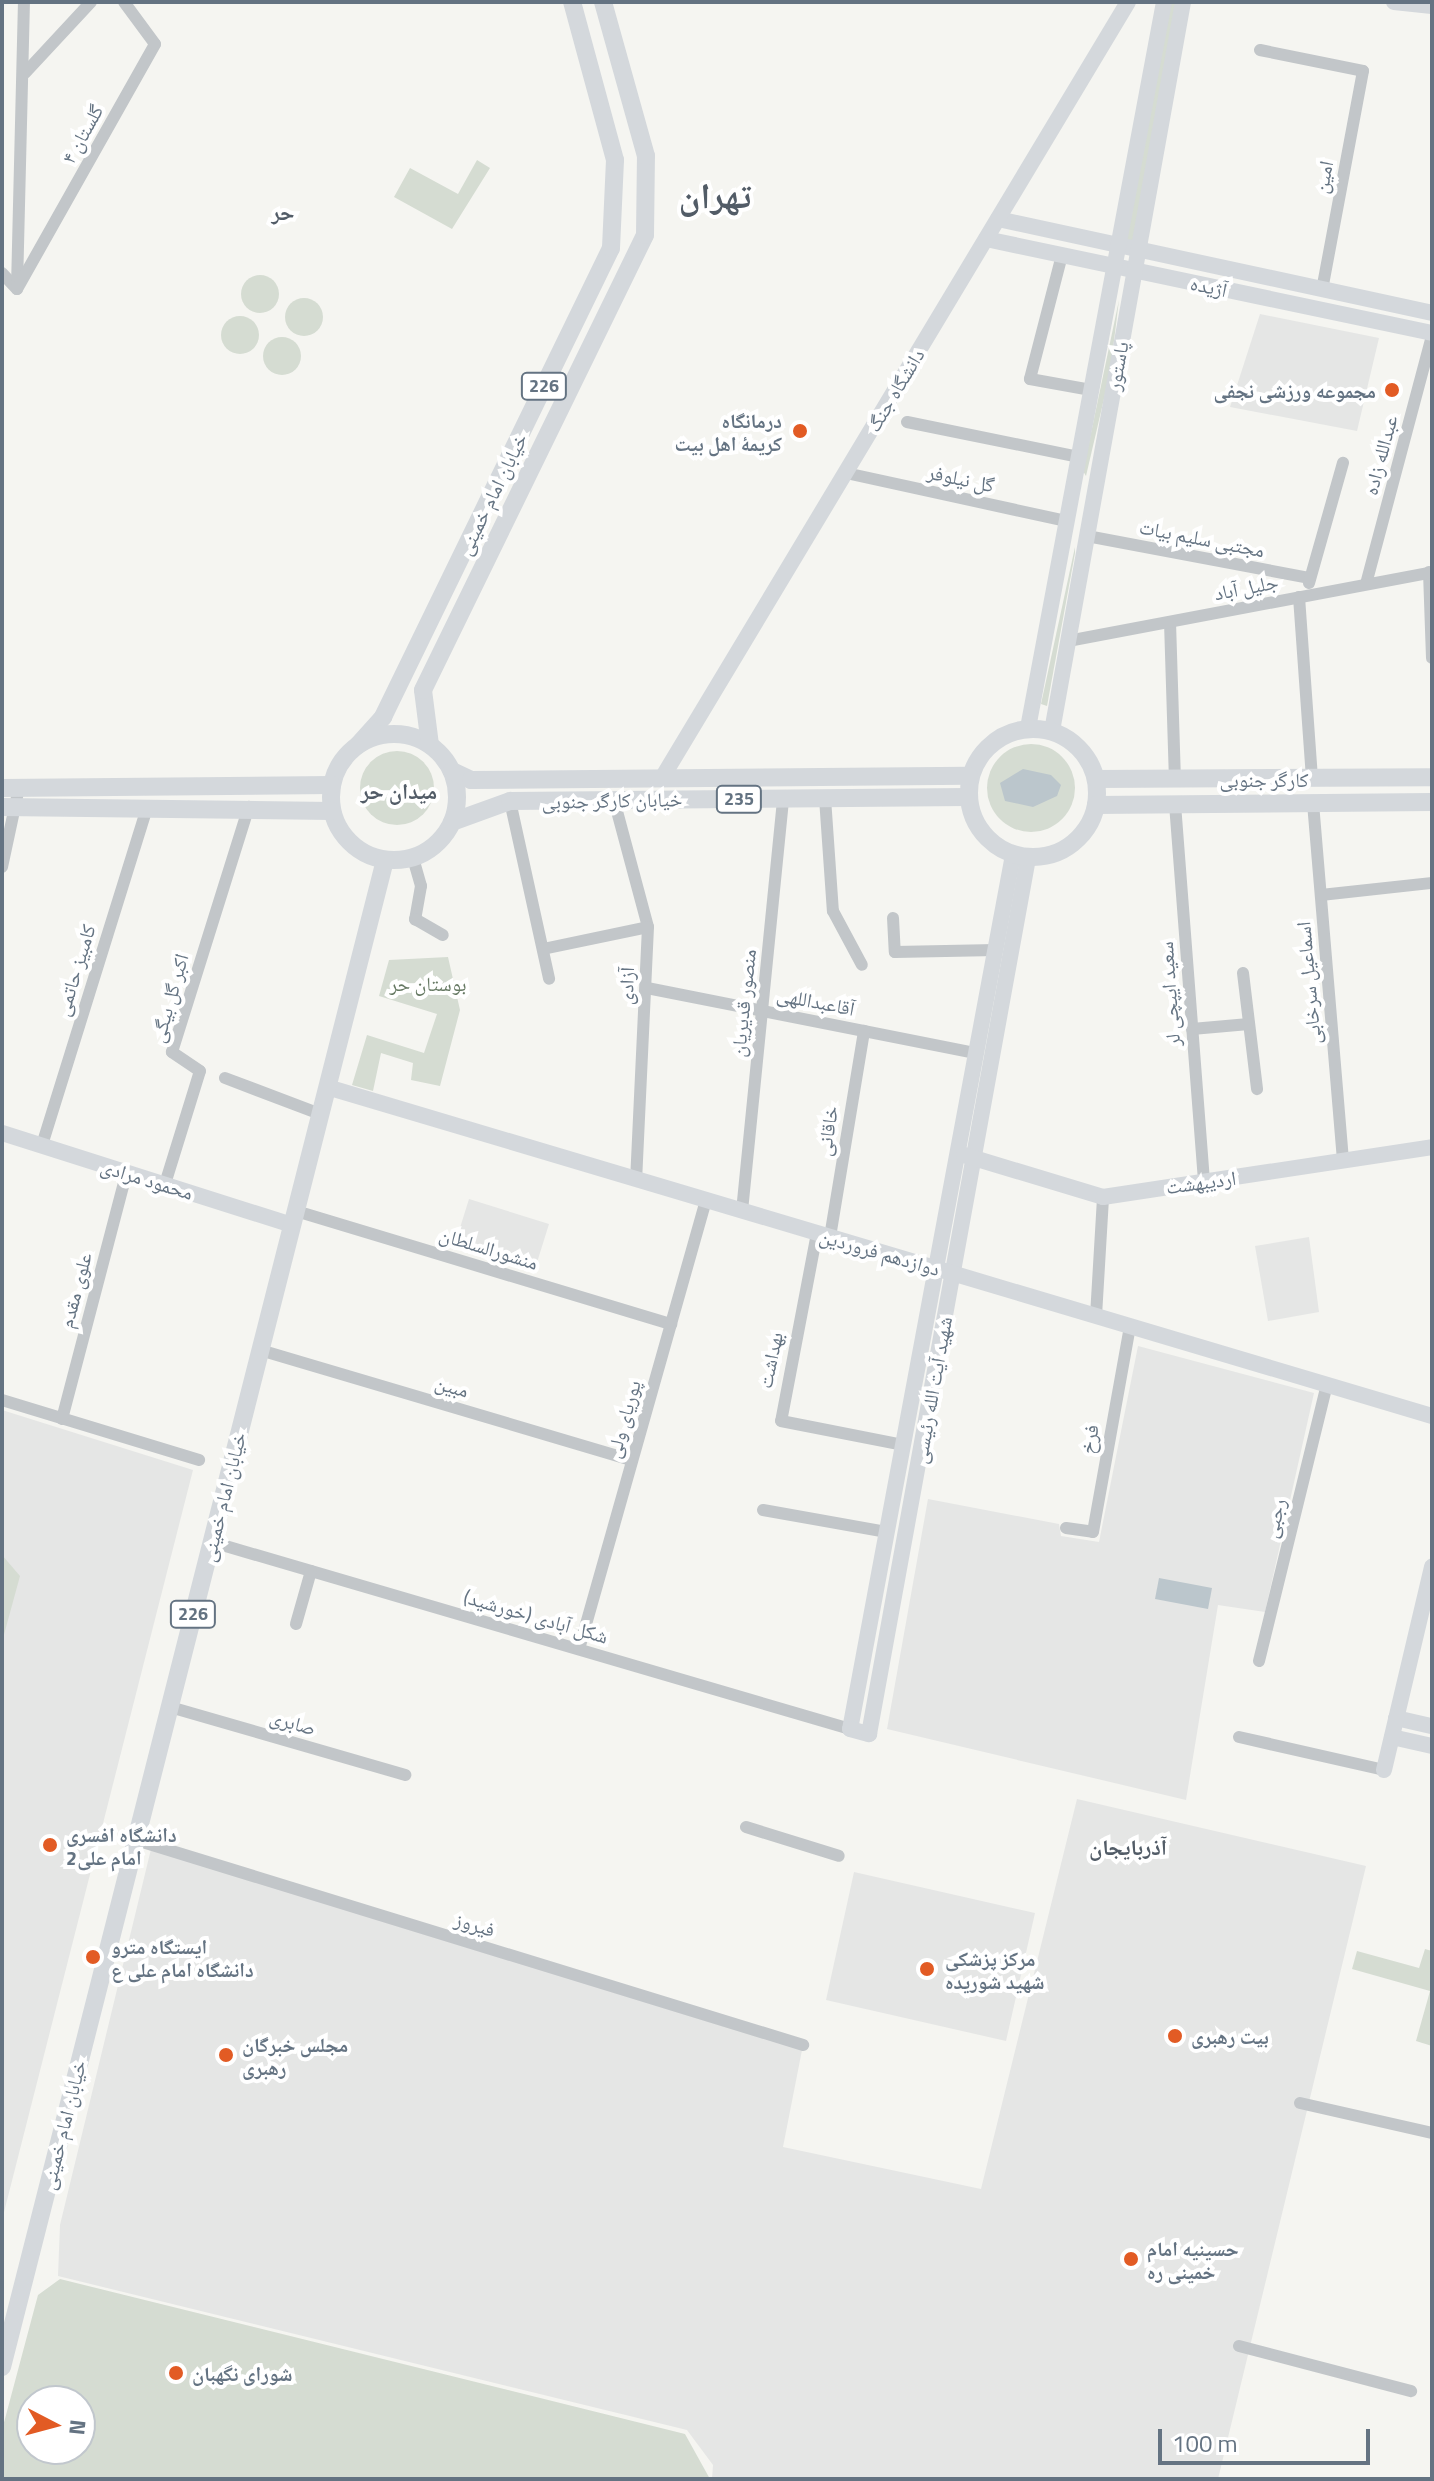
<!DOCTYPE html>
<meta charset="utf-8">
<style>
body{margin:0}
#map{position:relative;width:1434px;height:2481px;overflow:hidden;background:#f5f5f1;font-family:"Titillium Web","Noto Naskh Arabic",sans-serif}
div>[style]{position:absolute}
.built>*{inset:0;background:#e5e6e5}
.green>*{inset:0;background:#d5dcd2}
.round{border-radius:50%}
.water>*{inset:0;background:#bbc6cc}
.street>*{height:12px;margin:-6px;padding:0 6px;transform-origin:6px;border-radius:6px;background:#c2c6c9}
.secondary>*{height:16px;margin:-8px;padding:0 8px;transform-origin:8px;border-radius:8px;background:#d4d8dc}
.primary>*{height:18px;margin:-9px;padding:0 9px;transform-origin:9px;border-radius:9px;background:#d4d8dc}
.primary>.ring{margin:-9px;padding:0;box-sizing:content-box;background:none;border:18px solid #d4d8dc;border-radius:50%}
.dots>*{width:22px;height:22px;translate:-50% -50%;box-sizing:border-box;border:4px solid #fff;border-radius:50%}
span{translate:-50% -50%;white-space:nowrap;text-align:center;line-height:1.15;-webkit-text-stroke:8px #fff;paint-order:stroke}
.shield-label span{padding:2px 6px;background:#fff;border:2px solid;border-radius:6px;-webkit-text-stroke-width:0}
.shield-label{font-size:18px;color:#647382;font-weight:700}
.street-label{font-size:20px;color:#647382}
.poi-label{font-size:20px;color:#647382;font-weight:700}
.right{translate:-100% -50%;text-align:right}
.left{translate:0 -50%;text-align:left}
.park-label{font-size:20px;color:#667963}
.neighbourhood-label{font-size:22px;color:#525c67;font-weight:700}
.town-label{font-size:36px;color:#525c67;font-weight:700}
.frame{position:absolute;inset:0;border:4px solid #647382;pointer-events:none}
.north{position:absolute;left:16px;top:2385px;width:80px;height:80px;box-sizing:border-box;background:#fff;border:2px solid #c1c7cd;border-radius:50%;rotate:96deg;font-size:22px;font-weight:700;line-height:32px;text-align:center;color:#647382}
.north::after{content:'';display:block;margin:auto;width:28px;height:36px;background:#e25b24;clip-path:polygon(50% 0,100% 100%,50% 72%,0 100%)}
.scale{position:absolute;left:1158px;top:2429px;width:212px;height:36px;box-sizing:border-box;border:4px solid #647382;border-top:0;padding-left:10px;font-size:24px;line-height:28px;white-space:nowrap;color:#647382;-webkit-text-stroke:6px #fff;paint-order:stroke}
</style>
<div id="map">
<div class="built">
<i style="clip-path:polygon(1260px 314px,1379px 338px,1357px 431px,1230px 407px)"></i>
<i style="clip-path:polygon(469px 1199px,549px 1224px,534px 1272px,454px 1247px)"></i>
<i style="clip-path:polygon(1309px 1237px,1319px 1312px,1268px 1321px,1255px 1246px)"></i>
<i style="clip-path:polygon(1138px 1346px,1314px 1393px,1265px 1612px,1218px 1605px,1186px 1800px,887px 1729px,928px 1499px,1059px 1524px,1061px 1536px,1099px 1542px)"></i>
<i style="clip-path:polygon(2px 1410px,193px 1470px,2px 2220px)"></i>
<i style="clip-path:polygon(1077px 1799px,1366px 1866px,1218px 2479px,712px 2479px,713px 2465px,687px 2430px,58px 2276px,60px 2225px,152px 1845px,803px 2045px,783px 2147px,981px 2189px)"></i>
<i style="clip-path:polygon(854px 1872px,1035px 1913px,1006px 2041px,826px 2000px)"></i>
</div>
<div class="green">
<i style="clip-path:polygon(1171px 2px,1177px 2px,1133px 243px,1126px 241px)"></i>
<i style="clip-path:polygon(477px 160px,490px 168px,452px 229px,394px 197px,410px 168px,458px 194px)"></i>
<i class="round" style="left:241px;top:275px;width:38px;height:38px"></i>
<i class="round" style="left:285px;top:298px;width:38px;height:38px"></i>
<i style="clip-path:polygon(1119px 300px,1110px 373px,1086px 476px,1083px 471px)"></i>
<i class="round" style="left:221px;top:316px;width:38px;height:38px"></i>
<i class="round" style="left:263px;top:337px;width:38px;height:38px"></i>
<i style="clip-path:polygon(1075px 547px,1075px 553px,1047px 706px,1041px 704px)"></i>
<i class="round" style="left:987px;top:744px;width:88px;height:88px"></i>
<i class="round" style="left:360px;top:751px;width:74px;height:74px"></i>
<i style="clip-path:polygon(448px 957px,460px 1010px,440px 1086px,411px 1080px,413px 1063px,381px 1053px,373px 1091px,352px 1085px,367px 1035px,424px 1053px,437px 1014px,379px 996px,389px 960px)"></i>
<i style="clip-path:polygon(2px 1555px,20px 1576px,2px 1642px)"></i>
<i style="clip-path:polygon(1425px 1949px,1432px 1951px,1432px 2046px,1416px 2041px,1430px 1991px,1352px 1969px,1357px 1951px,1419px 1968px)"></i>
<i style="clip-path:polygon(evenodd,60px 2279px,685px 2434px,710px 2479px,2px 2479px,2px 2430px,38px 2295px,60px 2279px,32px 2401px,80px 2401px,80px 2449px,32px 2449px,32px 2401px)"></i>
</div>
<div class="water">
<i style="clip-path:polygon(1023px 769px,1051px 775px,1061px 785px,1057px 796px,1033px 807px,1005px 801px,1000px 783px)"></i>
<i style="clip-path:polygon(1159px 1578px,1212px 1588px,1208px 1609px,1155px 1599px)"></i>
</div>
<div class="street">
<i style="left:1260px;top:50px;width:105px;rotate:11.5deg"></i>
<i style="left:1363px;top:71px;width:223px;rotate:100.6deg"></i>
<i style="left:25px;top:73px;width:97px;rotate:-47.1deg"></i>
<i style="left:1062px;top:255px;width:128px;rotate:104.5deg"></i>
<i style="left:1030px;top:379px;width:62px;rotate:10.2deg"></i>
<i style="left:2px;top:273px;width:22px;rotate:47deg"></i>
<i style="left:17px;top:287px;width:285px;rotate:-88.6deg"></i>
<i style="left:17px;top:289px;width:281px;rotate:-60.6deg"></i>
<i style="left:155px;top:44px;width:52px;rotate:-126.4deg"></i>
<i style="left:907px;top:422px;width:176px;rotate:11.5deg"></i>
<i style="left:846px;top:473px;width:226px;rotate:12.3deg"></i>
<i style="left:1087px;top:536px;width:227px;rotate:10.7deg"></i>
<i style="left:1429px;top:572px;width:86px;rotate:88deg"></i>
<i style="left:1309px;top:583px;width:125px;rotate:-74.2deg"></i>
<i style="left:1366px;top:584px;width:257px;rotate:-75.1deg"></i>
<i style="left:1299px;top:597px;width:181px;rotate:85.9deg"></i>
<i style="left:1170px;top:622px;width:157px;rotate:88.2deg"></i>
<i style="left:1068px;top:641px;width:370px;rotate:-10.7deg"></i>
<i style="left:825px;top:798px;width:113px;rotate:86deg"></i>
<i style="left:833px;top:911px;width:61px;rotate:61.8deg"></i>
<i style="left:614px;top:800px;width:131px;rotate:75deg"></i>
<i style="left:648px;top:927px;width:252px;rotate:92.7deg"></i>
<i style="left:510px;top:801px;width:182px;rotate:77.6deg"></i>
<i style="left:1313px;top:803px;width:359px;rotate:85.2deg"></i>
<i style="left:1175px;top:804px;width:379px;rotate:85.6deg"></i>
<i style="left:413px;top:858px;width:29px;rotate:74deg"></i>
<i style="left:421px;top:886px;width:34px;rotate:100deg"></i>
<i style="left:415px;top:919px;width:32px;rotate:30deg"></i>
<i style="left:2px;top:867px;width:81px;rotate:-77.9deg"></i>
<i style="left:1321px;top:895px;width:112px;rotate:-6.2deg"></i>
<i style="left:893px;top:918px;width:34px;rotate:87deg"></i>
<i style="left:895px;top:952px;width:101px;rotate:-1.1deg"></i>
<i style="left:543px;top:949px;width:107px;rotate:-11.8deg"></i>
<i style="left:1243px;top:973px;width:117px;rotate:83.1deg"></i>
<i style="left:647px;top:988px;width:335px;rotate:11.2deg"></i>
<i style="left:1192px;top:1029px;width:57px;rotate:-5deg"></i>
<i style="left:225px;top:1078px;width:102px;rotate:20.8deg"></i>
<i style="left:42px;top:1145px;width:354px;rotate:-72.7deg"></i>
<i style="left:165px;top:1184px;width:118px;rotate:-72.8deg"></i>
<i style="left:200px;top:1071px;width:34px;rotate:-146deg"></i>
<i style="left:172px;top:1052px;width:257px;rotate:-72.6deg"></i>
<i style="left:296px;top:1211px;width:392px;rotate:16.8deg"></i>
<i style="left:742px;top:1211px;width:415px;rotate:-84.3deg"></i>
<i style="left:817px;top:1233px;width:191px;rotate:100.8deg"></i>
<i style="left:781px;top:1421px;width:124px;rotate:11.1deg"></i>
<i style="left:830px;top:1237px;width:209px;rotate:-80.6deg"></i>
<i style="left:1096px;top:1316px;width:119px;rotate:-86.6deg"></i>
<i style="left:260px;top:1350px;width:388px;rotate:16.5deg"></i>
<i style="left:2px;top:1400px;width:206px;rotate:16.9deg"></i>
<i style="left:62px;top:1419px;width:255px;rotate:-75.3deg"></i>
<i style="left:763px;top:1510px;width:126px;rotate:10.1deg"></i>
<i style="left:1066px;top:1528px;width:27px;rotate:8deg"></i>
<i style="left:1093px;top:1532px;width:209px;rotate:-79.8deg"></i>
<i style="left:212px;top:1542px;width:665px;rotate:16.34deg"></i>
<i style="left:296px;top:1624px;width:55px;rotate:-74.2deg"></i>
<i style="left:579px;top:1649px;width:467px;rotate:-74.2deg"></i>
<i style="left:1259px;top:1661px;width:284px;rotate:-76.2deg"></i>
<i style="left:170px;top:1707px;width:245px;rotate:16.1deg"></i>
<i style="left:1239px;top:1737px;width:149px;rotate:12.8deg"></i>
<i style="left:746px;top:1827px;width:97px;rotate:17.3deg"></i>
<i style="left:136px;top:1840px;width:698px;rotate:17.08deg"></i>
<i style="left:1300px;top:2103px;width:135px;rotate:12.8deg"></i>
<i style="left:1239px;top:2346px;width:178px;rotate:14.7deg"></i>
</div>
<div class="secondary">
<i style="left:1394px;top:2px;width:38px;rotate:6deg"></i>
<i style="left:998px;top:219px;width:444px;rotate:12.2deg"></i>
<i style="left:986px;top:239px;width:456px;rotate:11.9deg"></i>
<i style="left:1028px;top:728px;width:739px;rotate:-79.39deg"></i>
<i style="left:1052px;top:731px;width:741px;rotate:-79.81deg"></i>
<i style="left:662px;top:778px;width:905px;rotate:-59.01deg"></i>
<i style="left:1013px;top:855px;width:889px;rotate:100.56deg"></i>
<i style="left:850px;top:1729px;width:20px;rotate:15deg"></i>
<i style="left:869px;top:1734px;width:890px;rotate:-79.71deg"></i>
<i style="left:327px;top:1087px;width:1153px;rotate:16.58deg"></i>
<i style="left:2px;top:1133px;width:304px;rotate:17.6deg"></i>
<i style="left:964px;top:1155px;width:145px;rotate:16.8deg"></i>
<i style="left:1103px;top:1197px;width:333px;rotate:-8.6deg"></i>
<i style="left:1396px;top:1718px;width:37px;rotate:13deg"></i>
<i style="left:1392px;top:1737px;width:41px;rotate:12.7deg"></i>
<i style="left:1384px;top:1770px;width:209px;rotate:-76.7deg"></i>
</div>
<div class="primary">
<i class="ring" style="left:969px;top:729px;width:110px;height:110px"></i>
<i class="ring" style="left:331px;top:734px;width:108px;height:108px"></i>
<i style="left:358px;top:745px;width:38px;rotate:-48deg"></i>
<i style="left:383px;top:717px;width:521px;rotate:-64.07deg"></i>
<i style="left:611px;top:248px;width:88px;rotate:-87.4deg"></i>
<i style="left:615px;top:160px;width:164px;rotate:-105.2deg"></i>
<i style="left:430px;top:745px;width:55px;rotate:-97.3deg"></i>
<i style="left:423px;top:690px;width:506px;rotate:-63.99deg"></i>
<i style="left:645px;top:235px;width:79px;rotate:-89.3deg"></i>
<i style="left:646px;top:156px;width:160px;rotate:-105.6deg"></i>
<i style="left:452px;top:771px;width:21px;rotate:25deg"></i>
<i style="left:471px;top:780px;width:498px;rotate:-0.5deg"></i>
<i style="left:1096px;top:779px;width:336px;rotate:-0.3deg"></i>
<i style="left:2px;top:788px;width:330px;rotate:-0.5deg"></i>
<i style="left:1096px;top:805px;width:336px;rotate:-0.5deg"></i>
<i style="left:2px;top:807px;width:330px;rotate:0.7deg"></i>
<i style="left:452px;top:822px;width:62px;rotate:-19.9deg"></i>
<i style="left:510px;top:801px;width:458px;rotate:-0.5deg"></i>
<i style="left:2px;top:2367px;width:1555px;rotate:-75.74deg"></i>
</div>
<div class="dots">
<i style="left:1392px;top:390px;background:#e25b24"></i>
<i style="left:800px;top:431px;background:#e25b24"></i>
<i style="left:50px;top:1845px;background:#e25b24"></i>
<i style="left:93px;top:1957px;background:#e25b24"></i>
<i style="left:927px;top:1969px;background:#e25b24"></i>
<i style="left:1175px;top:2036px;background:#e25b24"></i>
<i style="left:226px;top:2055px;background:#e25b24"></i>
<i style="left:1131px;top:2259px;background:#e25b24"></i>
<i style="left:176px;top:2373px;background:#e25b24"></i>
</div>
<div class="shield-label">
<span style="left:544px;top:386px">226</span>
<span style="left:739px;top:799px">235</span>
<span style="left:193px;top:1614px">226</span>
</div>
<div class="street-label">
<span style="left:82px;top:134px;rotate:-61deg">گلستان ۴</span>
<span style="left:1323px;top:177px;rotate:-79deg">امین</span>
<span style="left:1209px;top:286px;rotate:12deg">آژیده</span>
<span style="left:1117px;top:366px;rotate:-80deg">پاستور</span>
<span style="left:895px;top:390px;rotate:-59deg">دانشگاه جنگ</span>
<span style="left:1380px;top:455px;rotate:-75deg">عبدالله زاده</span>
<span style="left:961px;top:478px;rotate:12deg">گل نیلوفر</span>
<span style="left:492px;top:494px;rotate:-64deg">خیابان امام خمینی</span>
<span style="left:1202px;top:538px;rotate:11deg">مجتبی سلیم بیات</span>
<span style="left:1246px;top:587px;rotate:-11deg">جلیل آباد</span>
<span style="left:1264px;top:779px">کارگر جنوبی</span>
<span style="left:612px;top:800px;rotate:-1deg">خیابان کارگر جنوبی</span>
<span style="left:75px;top:970px;rotate:-73deg">کامبیز حاتمی</span>
<span style="left:1308px;top:983px;rotate:-95deg">اسماعیل سرخابی</span>
<span style="left:626px;top:986px;rotate:-88deg">آزادی</span>
<span style="left:1169px;top:994px;rotate:-94deg">سعید ایپچی لر</span>
<span style="left:169px;top:998px;rotate:-74deg">اکبر گل بیگی</span>
<span style="left:816px;top:1001px;rotate:11deg">آقاعبداللهی</span>
<span style="left:743px;top:1003px;rotate:-84deg">منصور قدیریان</span>
<span style="left:827px;top:1131px;rotate:-81deg">خاقانی</span>
<span style="left:147px;top:1179px;rotate:17deg">محمود مرادی</span>
<span style="left:1201px;top:1182px;rotate:-8deg">اردیبهشت</span>
<span style="left:489px;top:1248px;rotate:17deg">منشورالسلطان</span>
<span style="left:880px;top:1252px;rotate:16deg">دوازدهم فروردین</span>
<span style="left:75px;top:1290px;rotate:-75deg">علوی مقدم</span>
<span style="left:770px;top:1360px;rotate:-78deg">بهداشت</span>
<span style="left:452px;top:1386px;rotate:16deg">مبین</span>
<span style="left:932px;top:1390px;rotate:-80deg">شهید آیت الله رئیسی</span>
<span style="left:623px;top:1419px;rotate:-74deg">پوریای ولی</span>
<span style="left:1089px;top:1439px;rotate:-80deg">فرخ</span>
<span style="left:223px;top:1497px;rotate:-76deg">خیابان امام خمینی</span>
<span style="left:1274px;top:1518px;rotate:-76deg">رجبی</span>
<span style="left:536px;top:1616px;rotate:16deg">شکل آبادی (خورشید)</span>
<span style="left:293px;top:1722px;rotate:16deg">صابری</span>
<span style="left:475px;top:1924px;rotate:17deg">فیروز</span>
<span style="left:63px;top:2125px;rotate:-76deg">خیابان امام خمینی</span>
</div>
<div class="poi-label">
<span class="right" style="left:1376px;top:390px">مجموعه ورزشی نجفی</span>
<span class="right" style="left:782px;top:432px">درمانگاه<br>کریمهٔ اهل بیت</span>
<span class="left" style="left:66px;top:1846px">دانشگاه افسری<br>امام علی2</span>
<span class="left" style="left:111px;top:1958px">ایستگاه مترو<br>دانشگاه امام علی ع</span>
<span class="left" style="left:945px;top:1970px">مرکز پزشکی<br>شهید شوریده</span>
<span class="left" style="left:1191px;top:2036px">بیت رهبری</span>
<span class="left" style="left:242px;top:2056px">مجلس خبرگان<br>رهبری</span>
<span class="left" style="left:1147px;top:2260px">حسینیه امام<br>خمینی ره</span>
<span class="left" style="left:192px;top:2373px">شورای نگهبان</span>
</div>
<div class="park-label">
<span style="left:428px;top:983px">بوستان حر</span>
</div>
<div class="neighbourhood-label">
<span style="left:283px;top:213px">حر</span>
<span style="left:399px;top:792px">میدان حر</span>
<span style="left:1128px;top:1848px">آذربایجان</span>
</div>
<div class="town-label">
<span style="left:715px;top:195px">تهران</span>
</div>
<div class="frame"></div>
<div class="north">N</div>
<div class="scale">100 m</div>
</div>
